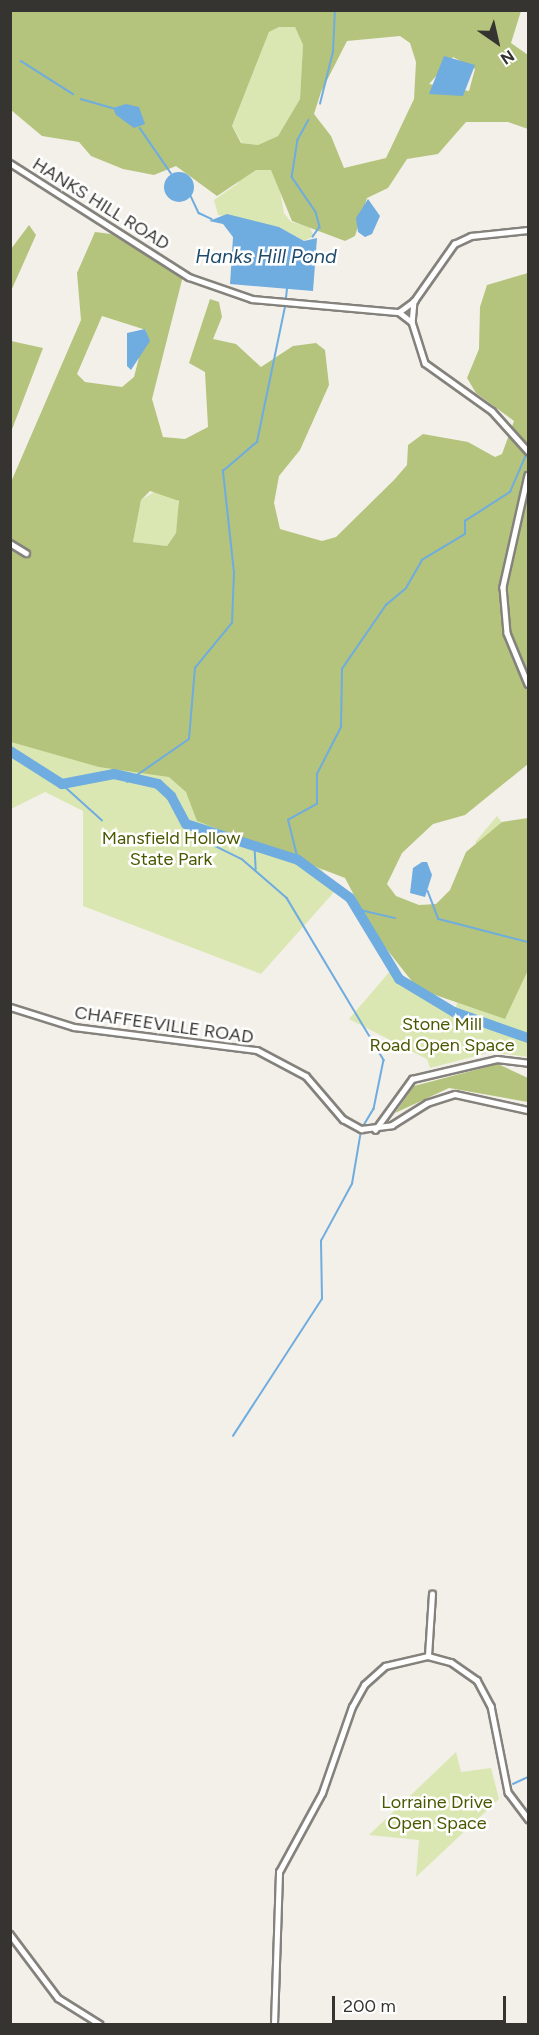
<!DOCTYPE html>
<style>
body{margin:0}
#map{position:relative;width:539px;height:2035px;overflow:hidden;background:#f3f0e9;font-family:Figtree,sans-serif}
div>[style]{position:absolute}
.green>*{inset:0;background:#dae7b2}
.forest>*{inset:0;background:#b4c47c}
.water>*{inset:0;background:#6facdf}
.round{border-radius:50%}
.stream>*{height:1.5px;margin:-0.75px;padding:0 0.75px;transform-origin:0.75px;border-radius:0.75px;background:#6facdf}
.river>*{height:10px;margin:-5px;padding:0 5px;transform-origin:5px;border-radius:5px;background:#6facdf}
.roads{filter:drop-shadow(2px 0 #85827d) drop-shadow(-2px 0 #85827d) drop-shadow(0 2px #85827d) drop-shadow(0 -2px #85827d)}
.street>*{height:4.5px;margin:-2.25px;padding:0 2.25px;transform-origin:2.25px;border-radius:2.25px;background:#fff}
span{translate:-50% -50%;white-space:nowrap;text-align:center;line-height:1.15;-webkit-text-stroke:5px #fff;paint-order:stroke}
.street-label{font-size:18px;color:#353431}
.park-label{font-size:18px;color:#4b5800}
.water-label{font-size:20px;color:#1e4b6d;font-style:italic}
.frame{position:absolute;inset:0;border:12px solid #353431;pointer-events:none}
.north{position:absolute;left:467px;top:12px;width:60px;height:60px;-webkit-text-stroke:4px #fff;paint-order:stroke;rotate:146deg;font-size:16px;font-weight:700;line-height:24px;text-align:center;color:#353431}
.north::after{content:'';display:block;margin:auto;width:21px;height:27px;background:#353431;clip-path:polygon(50% 0,100% 100%,50% 72%,0 100%)}
.scale{position:absolute;left:332px;top:1996px;width:174px;height:27px;box-sizing:border-box;border:3px solid #353431;border-top:0;padding-left:8px;font-size:18px;line-height:21px;white-space:nowrap;color:#353431;-webkit-text-stroke:4px #fff;paint-order:stroke}
</style>
<div id="map">
<div class="green">
<i style="clip-path:polygon(279px 27px,295px 27px,303px 45px,300px 99px,278px 136px,258px 145px,242px 143px,232px 126px,269px 32px)"></i>
<i style="clip-path:polygon(249px 166px,276px 169px,284px 213px,291px 222px,309px 226px,314px 236px,304px 241px,279px 227px,218px 215px,214px 200px,237px 184px)"></i>
<i style="clip-path:polygon(154px 492px,173px 496px,180px 504px,176px 533px,167px 546px,133px 542px,141px 500px)"></i>
<i style="clip-path:polygon(11px 704px,287px 811px,335px 891px,261px 974px,83px 906px,83px 811px,45px 792px,11px 809px)"></i>
<i style="clip-path:polygon(497px 816px,528px 857px,528px 1057px,491px 1052px,430px 1068px,427px 1059px,349px 1019px,391px 970px,418px 994px,456px 1010px,476px 841px)"></i>
<i style="clip-path:polygon(456px 1752px,461px 1772px,491px 1768px,499px 1799px,416px 1877px,419px 1840px,369px 1835px)"></i>
</div>
<div class="forest">
<i style="clip-path:polygon(evenodd,10px 11px,521px 11px,511px 43px,528px 55px,528px 129px,508px 122px,466px 122px,438px 154px,407px 159px,388px 188px,367px 198px,355px 236px,345px 241px,292px 221px,271px 170px,256px 170px,217px 196px,176px 166px,154px 175px,123px 169px,91px 156px,79px 142px,42px 136px,11px 110px,10px 11px,279px 27px,295px 27px,303px 45px,300px 99px,278px 136px,258px 145px,241px 143px,232px 126px,269px 32px,279px 27px,10px 11px,400px 36px,410px 43px,416px 62px,414px 99px,386px 158px,344px 168px,331px 136px,314px 114px,321px 92px,347px 41px,400px 36px,10px 11px,453px 57px,475px 69px,469px 91px,429px 84px,453px 57px)"></i>
<i style="clip-path:polygon(29px 225px,36px 235px,11px 291px,11px 249px)"></i>
<i style="clip-path:polygon(evenodd,95px 232px,111px 234px,183px 276px,152px 399px,163px 437px,185px 439px,208px 427px,205px 372px,189px 363px,210px 299px,219px 302px,222px 317px,213px 339px,236px 344px,261px 367px,293px 346px,316px 343px,325px 350px,329px 385px,300px 450px,279px 476px,274px 503px,280px 529px,322px 541px,336px 537px,394px 480px,407px 465px,408px 445px,423px 434px,468px 442px,495px 457px,502px 454px,514px 421px,476px 393px,467px 378px,479px 349px,480px 307px,487px 285px,528px 273px,528px 764px,465px 815px,433px 824px,402px 853px,387px 884px,396px 896px,419px 905px,436px 904px,450px 890px,466px 852px,502px 822px,528px 818px,528px 970px,505px 1019px,418px 989px,374px 933px,345px 878px,197px 821px,186px 792px,169px 777px,99px 767px,11px 742px,11px 482px,81px 320px,77px 273px,95px 232px,102px 316px,146px 330px,134px 377px,122px 387px,85px 382px,77px 374px,102px 316px,95px 232px,150px 491px,179px 501px,176px 533px,167px 546px,133px 542px,141px 500px,150px 491px)"></i>
<i style="clip-path:polygon(11px 341px,43px 348px,11px 432px)"></i>
<i style="clip-path:polygon(498px 1064px,528px 1078px,528px 1102px,449px 1088px,395px 1113px,414px 1086px)"></i>
</div>
<div class="water">
<i style="clip-path:polygon(444px 56px,475px 65px,463px 96px,429px 94px)"></i>
<i style="clip-path:polygon(126px 104px,139px 107px,145px 124px,134px 128px,116px 115px,113px 108px)"></i>
<i class="round" style="left:164px;top:172px;width:30px;height:30px"></i>
<i style="clip-path:polygon(368px 199px,380px 216px,372px 234px,365px 237px,358px 232px,356px 218px)"></i>
<i style="clip-path:polygon(227px 214px,279px 227px,304px 241px,317px 238px,313px 291px,230px 284px,233px 237px,223px 224px,209px 221px)"></i>
<i style="clip-path:polygon(145px 329px,150px 341px,131px 370px,127px 366px,127px 333px)"></i>
<i style="clip-path:polygon(422px 862px,427px 862px,432px 875px,425px 897px,410px 893px,413px 868px)"></i>
</div>
<div class="stream">
<i style="left:21px;top:61px;width:62px;rotate:32.4deg"></i>
<i style="left:81px;top:99px;width:33px;rotate:16deg"></i>
<i style="left:320px;top:104px;width:54px;rotate:-76deg"></i>
<i style="left:333px;top:52px;width:42px;rotate:-87.3deg"></i>
<i style="left:309px;top:120px;width:23px;rotate:119deg"></i>
<i style="left:298px;top:140px;width:37px;rotate:99deg"></i>
<i style="left:292px;top:177px;width:42px;rotate:55.6deg"></i>
<i style="left:316px;top:212px;width:16px;rotate:75deg"></i>
<i style="left:320px;top:227px;width:12px;rotate:125deg"></i>
<i style="left:140px;top:128px;width:55px;rotate:55.4deg"></i>
<i style="left:191px;top:196px;width:19px;rotate:65deg"></i>
<i style="left:199px;top:213px;width:14px;rotate:25deg"></i>
<i style="left:286px;top:298px;width:9px;rotate:-84deg"></i>
<i style="left:127px;top:782px;width:75px;rotate:-34.7deg"></i>
<i style="left:189px;top:739px;width:71px;rotate:-85.2deg"></i>
<i style="left:195px;top:668px;width:58px;rotate:-50.6deg"></i>
<i style="left:232px;top:623px;width:50px;rotate:-87.7deg"></i>
<i style="left:234px;top:573px;width:103px;rotate:-96.2deg"></i>
<i style="left:223px;top:471px;width:45px;rotate:-40.5deg"></i>
<i style="left:257px;top:442px;width:138px;rotate:-78.3deg"></i>
<i style="left:62px;top:784px;width:54px;rotate:42deg"></i>
<i style="left:211px;top:836px;width:8px;rotate:90deg"></i>
<i style="left:211px;top:844px;width:34px;rotate:26deg"></i>
<i style="left:242px;top:859px;width:60px;rotate:40.9deg"></i>
<i style="left:287px;top:898px;width:189px;rotate:59.1deg"></i>
<i style="left:384px;top:1060px;width:50px;rotate:101.5deg"></i>
<i style="left:374px;top:1109px;width:21px;rotate:121deg"></i>
<i style="left:255px;top:847px;width:22px;rotate:87deg"></i>
<i style="left:298px;top:860px;width:41px;rotate:-104deg"></i>
<i style="left:288px;top:820px;width:33px;rotate:-29deg"></i>
<i style="left:317px;top:804px;width:30px;rotate:-90deg"></i>
<i style="left:317px;top:774px;width:53px;rotate:-62.9deg"></i>
<i style="left:341px;top:727px;width:58px;rotate:-89deg"></i>
<i style="left:342px;top:669px;width:78px;rotate:-55.5deg"></i>
<i style="left:386px;top:605px;width:26px;rotate:-40deg"></i>
<i style="left:406px;top:588px;width:32px;rotate:-60deg"></i>
<i style="left:422px;top:560px;width:50px;rotate:-31.2deg"></i>
<i style="left:465px;top:534px;width:13px;rotate:-90deg"></i>
<i style="left:465px;top:521px;width:54px;rotate:-32.8deg"></i>
<i style="left:510px;top:492px;width:40px;rotate:-66.6deg"></i>
<i style="left:428px;top:891px;width:30px;rotate:69deg"></i>
<i style="left:439px;top:919px;width:92px;rotate:14.5deg"></i>
<i style="left:356px;top:909px;width:40px;rotate:13deg"></i>
<i style="left:233px;top:1436px;width:163px;rotate:-57deg"></i>
<i style="left:322px;top:1299px;width:58px;rotate:-91deg"></i>
<i style="left:321px;top:1241px;width:65px;rotate:-61.5deg"></i>
<i style="left:352px;top:1184px;width:54px;rotate:-80.4deg"></i>
<i style="left:513px;top:1784px;width:17px;rotate:-25deg"></i>
</div>
<div class="river">
<i style="left:10px;top:751px;width:62px;rotate:32.4deg"></i>
<i style="left:62px;top:784px;width:53px;rotate:-10.9deg"></i>
<i style="left:114px;top:774px;width:45px;rotate:12.8deg"></i>
<i style="left:158px;top:784px;width:18px;rotate:43deg"></i>
<i style="left:171px;top:796px;width:32px;rotate:62deg"></i>
<i style="left:186px;top:824px;width:118px;rotate:17.8deg"></i>
<i style="left:298px;top:860px;width:64px;rotate:36.2deg"></i>
<i style="left:350px;top:898px;width:95px;rotate:58.8deg"></i>
<i style="left:399px;top:979px;width:64px;rotate:31deg"></i>
<i style="left:454px;top:1012px;width:78px;rotate:19.4deg"></i>
</div>
<div class="roads">
<div class="street">
<i style="left:10px;top:163px;width:212px;rotate:32.5deg"></i>
<i style="left:189px;top:277px;width:67px;rotate:19.2deg"></i>
<i style="left:252px;top:299px;width:148px;rotate:5.1deg"></i>
<i style="left:399px;top:312px;width:19px;rotate:-36deg"></i>
<i style="left:414px;top:301px;width:70px;rotate:-54.9deg"></i>
<i style="left:454px;top:244px;width:19px;rotate:-25deg"></i>
<i style="left:471px;top:236px;width:57px;rotate:-6deg"></i>
<i style="left:414px;top:301px;width:21px;rotate:95deg"></i>
<i style="left:412px;top:322px;width:43px;rotate:72.4deg"></i>
<i style="left:425px;top:363px;width:82px;rotate:35.6deg"></i>
<i style="left:492px;top:411px;width:54px;rotate:48deg"></i>
<i style="left:399px;top:312px;width:16px;rotate:38deg"></i>
<i style="left:528px;top:475px;width:115px;rotate:102.6deg"></i>
<i style="left:503px;top:587px;width:46px;rotate:85deg"></i>
<i style="left:507px;top:633px;width:55px;rotate:67.6deg"></i>
<i style="left:10px;top:543px;width:19px;rotate:32deg"></i>
<i style="left:10px;top:1007px;width:67px;rotate:17.4deg"></i>
<i style="left:74px;top:1027px;width:184px;rotate:7.2deg"></i>
<i style="left:257px;top:1050px;width:55px;rotate:28deg"></i>
<i style="left:306px;top:1076px;width:57px;rotate:49.3deg"></i>
<i style="left:343px;top:1119px;width:21px;rotate:29deg"></i>
<i style="left:361px;top:1129px;width:31px;rotate:-7deg"></i>
<i style="left:392px;top:1125px;width:41px;rotate:-32.2deg"></i>
<i style="left:427px;top:1103px;width:29px;rotate:-18deg"></i>
<i style="left:455px;top:1094px;width:75px;rotate:12.4deg"></i>
<i style="left:375px;top:1130px;width:63px;rotate:-54deg"></i>
<i style="left:412px;top:1079px;width:87px;rotate:-13.2deg"></i>
<i style="left:497px;top:1059px;width:31px;rotate:7deg"></i>
<i style="left:428px;top:1656px;width:62px;rotate:-86.3deg"></i>
<i style="left:10px;top:1934px;width:80px;rotate:53.1deg"></i>
<i style="left:58px;top:1998px;width:49px;rotate:31.8deg"></i>
<i style="left:274px;top:2024px;width:152px;rotate:-88.1deg"></i>
<i style="left:279px;top:1872px;width:90px;rotate:-61.4deg"></i>
<i style="left:322px;top:1793px;width:91px;rotate:-70.8deg"></i>
<i style="left:352px;top:1707px;width:25px;rotate:-61deg"></i>
<i style="left:364px;top:1685px;width:28px;rotate:-42deg"></i>
<i style="left:385px;top:1666px;width:44px;rotate:-13.1deg"></i>
<i style="left:428px;top:1656px;width:24px;rotate:15deg"></i>
<i style="left:451px;top:1662px;width:32px;rotate:35deg"></i>
<i style="left:477px;top:1680px;width:30px;rotate:62deg"></i>
<i style="left:491px;top:1706px;width:88px;rotate:78.8deg"></i>
<i style="left:508px;top:1792px;width:34px;rotate:53deg"></i>
</div>
</div>
<div class="street-label">
<span style="left:101px;top:204px;rotate:32deg">HANKS HILL ROAD</span>
<span style="left:164px;top:1025px;rotate:8deg">CHAFFEEVILLE ROAD</span>
</div>
<div class="park-label">
<span style="left:171px;top:849px">Mansfield Hollow<br>State Park</span>
<span style="left:442px;top:1035px">Stone Mill<br>Road Open Space</span>
<span style="left:437px;top:1813px">Lorraine Drive<br>Open Space</span>
</div>
<div class="water-label">
<span style="left:266px;top:256px">Hanks Hill Pond</span>
</div>
<div class="frame"></div>
<div class="north">N</div>
<div class="scale">200 m</div>
</div>
